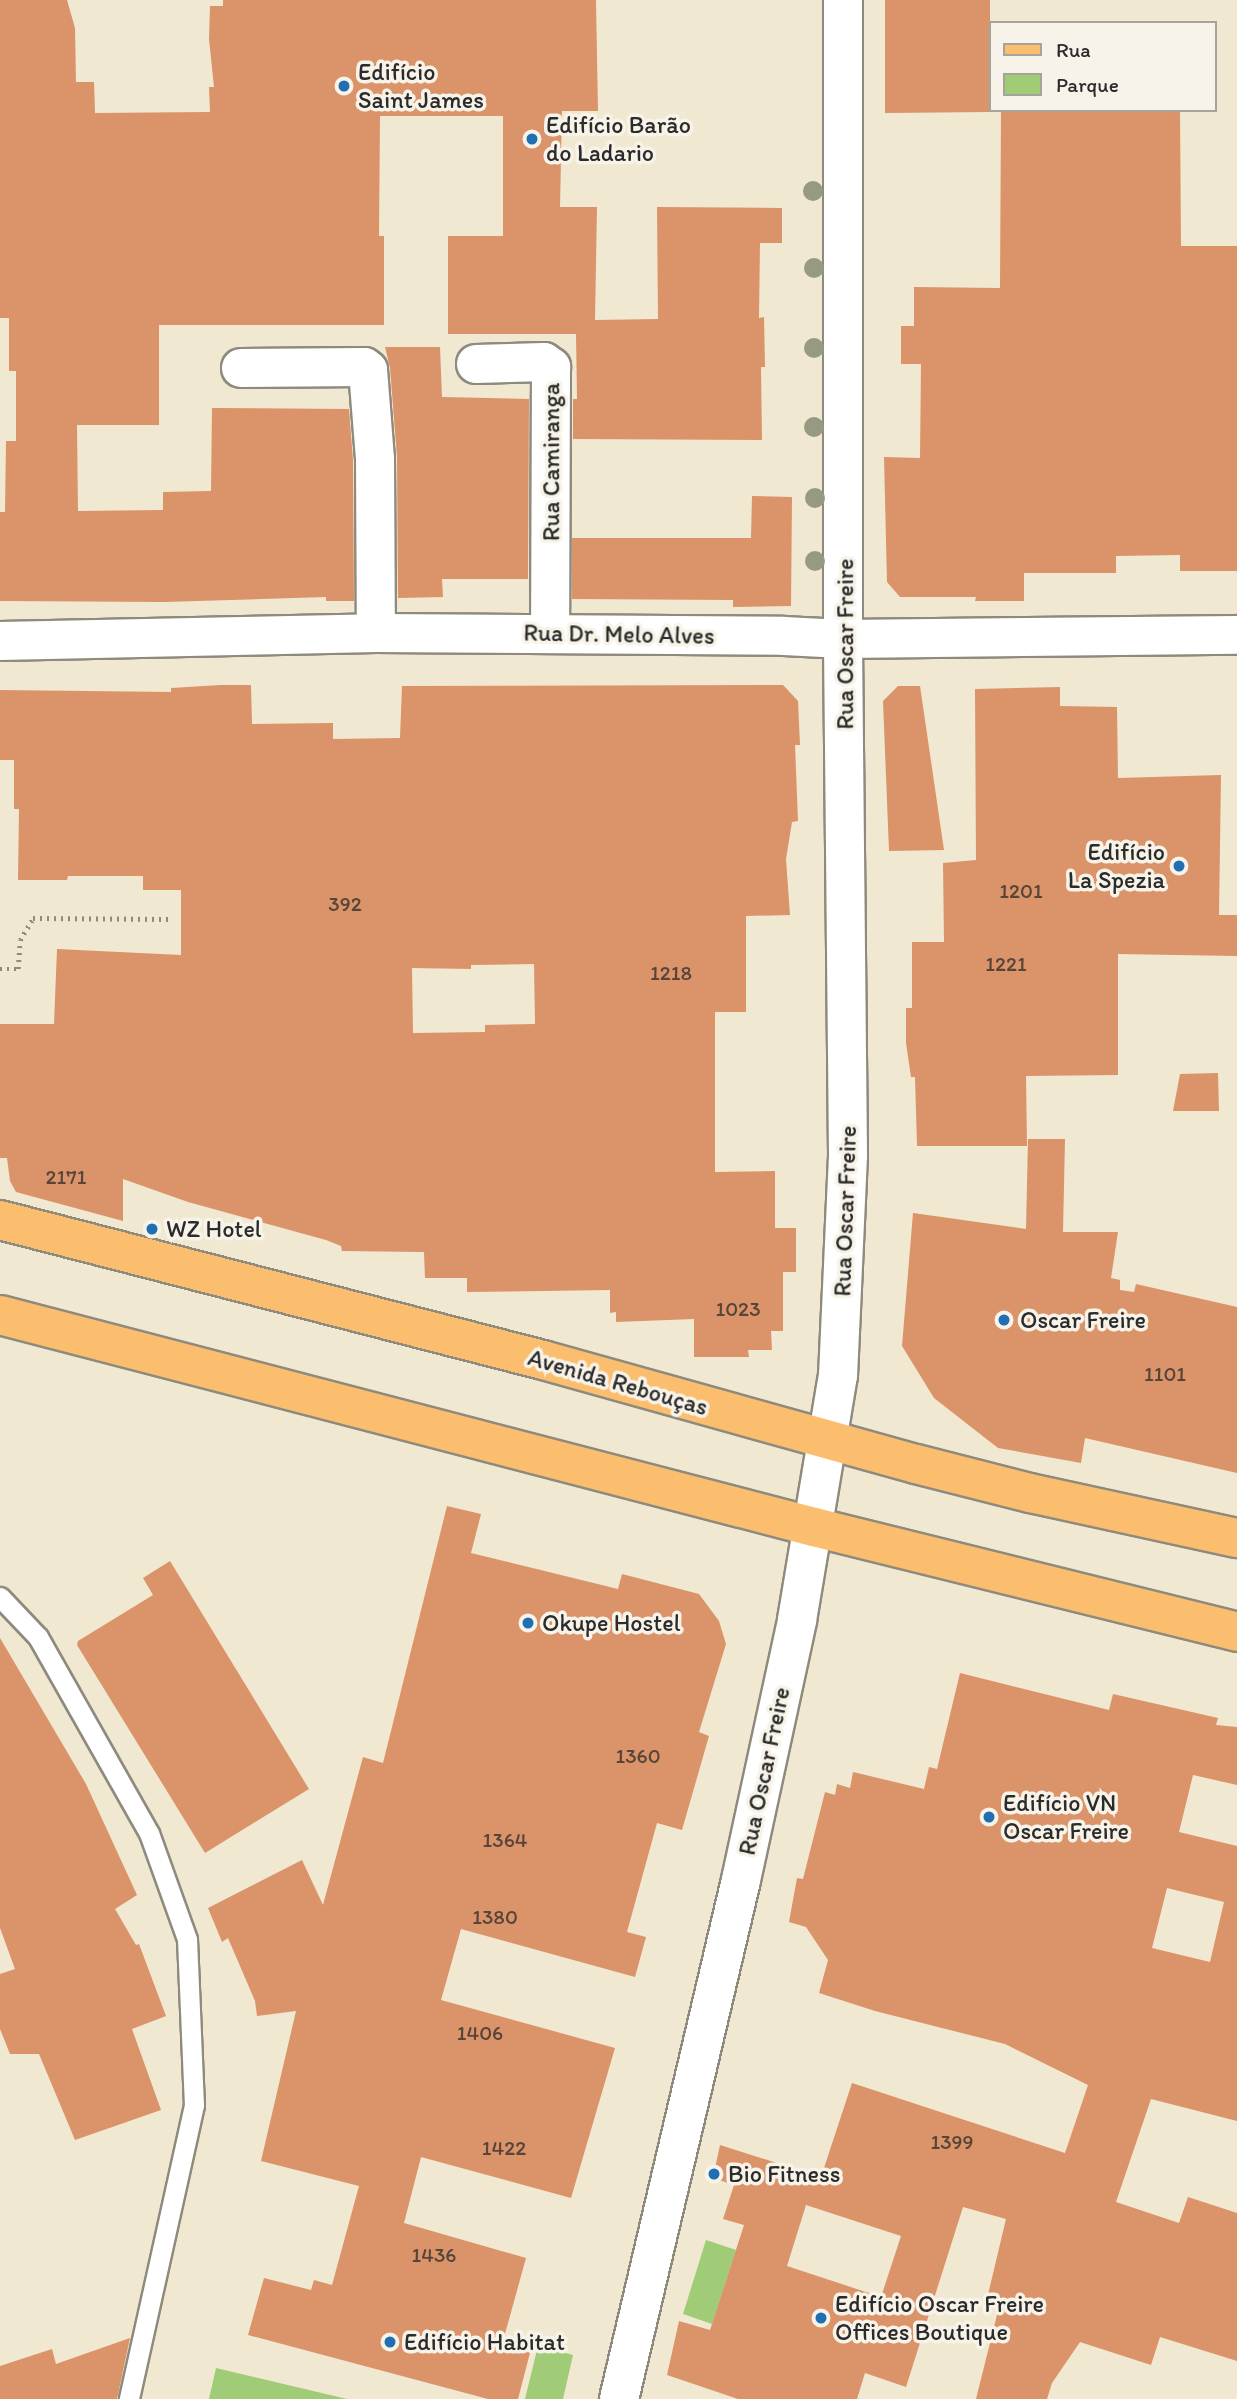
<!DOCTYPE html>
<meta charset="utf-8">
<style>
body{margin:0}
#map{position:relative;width:1237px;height:2399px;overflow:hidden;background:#f0e8d0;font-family:Itim,sans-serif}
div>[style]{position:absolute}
.green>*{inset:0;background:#a0cb77}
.building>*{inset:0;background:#db9369}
.path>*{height:4.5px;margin-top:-2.25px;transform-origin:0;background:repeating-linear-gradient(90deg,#8e8a7e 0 2px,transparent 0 7px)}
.roads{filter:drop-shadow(2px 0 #8e8a7e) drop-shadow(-2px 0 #8e8a7e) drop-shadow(0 2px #8e8a7e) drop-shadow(0 -2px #8e8a7e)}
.service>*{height:19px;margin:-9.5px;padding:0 9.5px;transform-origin:9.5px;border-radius:9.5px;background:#fff}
.minor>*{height:38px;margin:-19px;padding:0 19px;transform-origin:19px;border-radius:19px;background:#fff}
.tertiary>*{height:38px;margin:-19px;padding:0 19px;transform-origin:19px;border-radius:19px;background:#fff}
.primary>*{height:38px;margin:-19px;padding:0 19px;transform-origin:19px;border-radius:19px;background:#fbbe6e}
.trees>*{width:20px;height:20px;margin:-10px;border-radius:50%;background:#979a82}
.dots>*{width:19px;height:19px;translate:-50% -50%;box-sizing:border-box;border:4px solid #f7f3e8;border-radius:50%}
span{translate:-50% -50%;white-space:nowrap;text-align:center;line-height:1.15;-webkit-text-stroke:7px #f7f3e8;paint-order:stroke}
.number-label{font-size:21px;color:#57453a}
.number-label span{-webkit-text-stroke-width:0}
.poi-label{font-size:24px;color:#2b2b2b}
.left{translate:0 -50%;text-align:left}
.right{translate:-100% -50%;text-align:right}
.street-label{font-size:24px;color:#2b2b2b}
.legend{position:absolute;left:989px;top:21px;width:228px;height:91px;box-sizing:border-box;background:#f7f3e8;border:2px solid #a5a39c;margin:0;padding:9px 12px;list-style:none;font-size:21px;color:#2b2b2b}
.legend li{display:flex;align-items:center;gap:14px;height:35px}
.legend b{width:35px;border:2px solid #a5a39c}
</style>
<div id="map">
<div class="green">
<i style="clip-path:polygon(706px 2240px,736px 2250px,712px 2324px,683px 2314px)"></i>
<i style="clip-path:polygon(538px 2346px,573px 2355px,563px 2399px,525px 2399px)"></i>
<i style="clip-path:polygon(216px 2368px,347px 2399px,209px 2399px)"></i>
</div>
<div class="building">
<i style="clip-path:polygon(0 0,67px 0,75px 28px,76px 82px,94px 82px,95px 113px,210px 112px,209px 87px,214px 87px,209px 39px,210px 6px,223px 6px,223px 0,596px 0,598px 111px,562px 111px,560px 207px,597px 207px,595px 320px,658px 319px,657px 207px,782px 208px,782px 243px,760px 243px,759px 318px,764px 317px,765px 367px,761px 367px,762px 440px,573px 439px,573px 399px,577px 399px,576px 334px,448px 334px,448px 236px,503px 236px,503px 116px,380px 116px,379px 236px,384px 236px,384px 325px,159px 325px,159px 425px,77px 425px,78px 511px,163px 510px,163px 492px,211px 491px,212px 408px,349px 409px,353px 460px,354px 601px,326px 601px,326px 597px,164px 602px,0 601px,0 512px,5px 512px,6px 441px,16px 441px,16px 371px,9px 371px,9px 318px,0 318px)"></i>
<i style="clip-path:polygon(885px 0,990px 0,990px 112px,885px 113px)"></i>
<i style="clip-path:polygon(1001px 110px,1180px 110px,1181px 246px,1237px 246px,1237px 571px,1180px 571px,1180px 555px,1116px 556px,1116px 573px,1024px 573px,1024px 601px,975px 601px,976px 597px,900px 597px,887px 582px,884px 457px,920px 458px,921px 364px,901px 364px,901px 326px,914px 326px,914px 287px,1000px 288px)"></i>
<i style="clip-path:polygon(385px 347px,440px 347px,442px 397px,529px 399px,528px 579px,442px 579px,443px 597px,398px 598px,397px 457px,390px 368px)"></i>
<i style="clip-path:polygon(752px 496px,792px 497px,791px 606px,733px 607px,733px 600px,572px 599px,572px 538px,751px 538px)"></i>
<i style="clip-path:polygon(evenodd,221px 685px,251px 685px,252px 724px,333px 723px,333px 739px,400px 738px,402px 686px,783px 685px,798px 701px,800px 745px,795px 745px,798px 821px,792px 822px,786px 859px,790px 915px,746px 916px,746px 1012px,715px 1012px,715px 1172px,775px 1171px,775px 1228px,796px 1228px,796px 1272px,783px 1272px,783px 1331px,771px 1331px,772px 1350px,748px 1350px,749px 1357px,694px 1357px,694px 1319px,616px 1322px,616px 1312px,610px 1313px,610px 1290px,467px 1292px,467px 1278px,425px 1278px,424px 1252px,342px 1251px,341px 1246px,326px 1240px,188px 1202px,123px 1179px,123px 1221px,16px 1192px,10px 1181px,7px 1158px,0 1158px,0 1024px,54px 1024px,57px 949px,181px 955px,181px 890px,143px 890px,143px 876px,68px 876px,67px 880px,18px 880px,19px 809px,14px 809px,14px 760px,0 760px,0 690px,171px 692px,171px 688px,221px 685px,534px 964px,535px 1024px,485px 1025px,485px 1032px,413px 1033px,412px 968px,471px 969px,471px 965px,534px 964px)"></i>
<i style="clip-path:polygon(898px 686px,920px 686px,944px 850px,889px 851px,883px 701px)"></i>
<i style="clip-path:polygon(1060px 687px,1060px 706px,1117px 707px,1118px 778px,1221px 775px,1219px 915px,1237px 915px,1237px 956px,1118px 954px,1118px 1075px,1026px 1076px,1027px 1146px,917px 1146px,915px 1077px,911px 1077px,906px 1043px,906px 1008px,912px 1008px,912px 942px,944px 942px,943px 863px,976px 860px,975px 689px)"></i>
<i style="clip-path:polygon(1218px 1073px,1219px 1111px,1173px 1111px,1180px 1074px)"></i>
<i style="clip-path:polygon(1028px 1139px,1065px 1139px,1063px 1232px,1118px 1232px,1111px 1278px,1120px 1280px,1120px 1290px,1134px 1292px,1136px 1284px,1237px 1307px,1237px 1473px,1085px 1438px,1081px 1463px,998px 1448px,934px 1398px,902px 1346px,913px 1213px,1026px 1229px)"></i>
<i style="clip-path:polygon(447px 1506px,481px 1514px,471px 1553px,618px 1589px,622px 1574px,699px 1594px,719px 1621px,726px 1644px,699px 1732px,709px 1736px,682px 1830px,657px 1823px,627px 1932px,646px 1937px,635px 1977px,461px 1929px,441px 2000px,615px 2048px,571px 2198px,421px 2157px,404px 2223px,526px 2258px,503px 2341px,531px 2349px,518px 2399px,488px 2399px,248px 2335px,264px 2278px,311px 2290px,314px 2280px,332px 2285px,359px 2186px,261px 2161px,296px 2011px,257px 2016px,255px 2001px,228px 1938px,222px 1942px,208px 1908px,302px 1860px,323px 1905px,363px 1757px,383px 1763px)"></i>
<i style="clip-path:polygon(170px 1561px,309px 1789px,205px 1853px,77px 1645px,78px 1641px,153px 1595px,143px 1578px)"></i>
<i style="clip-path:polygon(0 1638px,86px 1784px,137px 1895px,115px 1909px,136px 1945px,139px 1944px,166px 2016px,132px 2029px,161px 2110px,75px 2140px,39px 2054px,10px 2054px,0 2029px,0 1974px,15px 1969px,0 1928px)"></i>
<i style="clip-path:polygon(evenodd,960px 1673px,1109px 1710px,1113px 1694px,1218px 1718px,1216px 1725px,1237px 1727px,1237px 1785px,1193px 1775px,1179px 1832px,1237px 1846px,1237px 2121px,1151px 2099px,1116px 2202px,1179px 2223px,1188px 2197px,1237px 2213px,1237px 2361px,1160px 2337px,1151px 2365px,1080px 2342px,1052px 2383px,1047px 2399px,976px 2399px,999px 2307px,986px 2303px,1006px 2219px,963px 2207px,906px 2387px,865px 2373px,857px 2399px,738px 2399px,667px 2375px,679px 2321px,710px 2330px,744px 2225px,723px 2219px,734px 2185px,713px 2178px,720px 2145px,821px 2177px,852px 2083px,1065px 2153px,1088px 2085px,1005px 2044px,875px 2011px,819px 1993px,828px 1960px,806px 1927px,789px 1922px,797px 1878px,803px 1879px,825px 1792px,835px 1795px,837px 1784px,850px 1788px,853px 1772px,924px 1789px,929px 1767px,937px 1769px,960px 1673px,1167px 1888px,1224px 1902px,1210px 1962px,1152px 1948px,1167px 1888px,960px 1673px,806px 2205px,901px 2236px,881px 2297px,787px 2266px,806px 2205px)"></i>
<i style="clip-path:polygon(130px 2338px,117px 2399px,0 2399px,0 2366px,52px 2349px,56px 2364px)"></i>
</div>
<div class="path">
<i style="left:0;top:969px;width:18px"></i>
<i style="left:18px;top:969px;width:29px;rotate:-86deg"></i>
<i style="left:20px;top:940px;width:26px;rotate:-59deg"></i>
<i style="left:33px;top:918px;width:137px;rotate:0.4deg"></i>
</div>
<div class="roads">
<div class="service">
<i style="left:0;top:1597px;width:55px;rotate:46.5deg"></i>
<i style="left:38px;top:1637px;width:225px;rotate:60.5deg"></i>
<i style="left:149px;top:1833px;width:113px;rotate:70.3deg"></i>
<i style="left:187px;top:1939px;width:166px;rotate:87.6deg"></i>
<i style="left:194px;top:2105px;width:301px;rotate:102.5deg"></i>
</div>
<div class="minor">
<i style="left:476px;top:364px;width:68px;rotate:-1.7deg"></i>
<i style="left:544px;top:362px;width:9px;rotate:36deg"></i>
<i style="left:551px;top:367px;width:266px;rotate:90.2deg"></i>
<i style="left:241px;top:368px;width:123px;rotate:-0.5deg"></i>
<i style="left:364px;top:367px;width:5px;rotate:37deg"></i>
<i style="left:368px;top:370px;width:89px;rotate:85.5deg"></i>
<i style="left:375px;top:459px;width:174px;rotate:89.7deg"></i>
<i style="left:0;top:641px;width:376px;rotate:-1.2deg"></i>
<i style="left:376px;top:633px;width:408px;rotate:0.4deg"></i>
<i style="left:784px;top:636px;width:59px;rotate:2.9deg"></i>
<i style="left:843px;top:639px;width:394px;rotate:-0.6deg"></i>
</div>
<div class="tertiary">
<i style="left:619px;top:2399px;width:533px;rotate:-76.77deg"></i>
<i style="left:741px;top:1880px;width:266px;rotate:-77.8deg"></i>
<i style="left:797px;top:1620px;width:247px;rotate:-80.5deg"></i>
<i style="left:838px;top:1376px;width:221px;rotate:-87.4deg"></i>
<i style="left:848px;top:1155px;width:516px;rotate:-90.56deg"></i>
<i style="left:843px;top:639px;width:639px;rotate:-90deg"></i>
</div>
<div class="primary">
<i style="left:0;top:1220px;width:561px;rotate:14.46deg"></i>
<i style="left:543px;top:1360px;width:387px;rotate:15.6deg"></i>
<i style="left:916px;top:1464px;width:118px;rotate:14.3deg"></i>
<i style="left:1030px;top:1493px;width:212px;rotate:12.3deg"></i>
<i style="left:0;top:1315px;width:841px;rotate:14.6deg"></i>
<i style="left:814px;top:1527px;width:436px;rotate:13.9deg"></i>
</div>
</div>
<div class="trees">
<i style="left:813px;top:191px"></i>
<i style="left:814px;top:268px"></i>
<i style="left:814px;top:348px"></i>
<i style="left:814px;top:427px"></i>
<i style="left:815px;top:498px"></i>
<i style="left:815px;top:561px"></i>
</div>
<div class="dots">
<i style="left:344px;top:86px;background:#1f6fb2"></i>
<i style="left:532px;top:139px;background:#1f6fb2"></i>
<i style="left:1179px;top:866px;background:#1f6fb2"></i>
<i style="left:152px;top:1229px;background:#1f6fb2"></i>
<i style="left:1004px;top:1320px;background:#1f6fb2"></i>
<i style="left:528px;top:1623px;background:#1f6fb2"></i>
<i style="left:989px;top:1817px;background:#1f6fb2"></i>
<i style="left:714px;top:2174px;background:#1f6fb2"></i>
<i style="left:821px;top:2318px;background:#1f6fb2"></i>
<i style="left:390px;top:2342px;background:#1f6fb2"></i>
</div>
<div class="number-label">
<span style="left:1021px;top:891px">1201</span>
<span style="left:345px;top:904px">392</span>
<span style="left:1006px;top:964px">1221</span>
<span style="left:671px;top:973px">1218</span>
<span style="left:66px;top:1177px">2171</span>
<span style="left:738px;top:1309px">1023</span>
<span style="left:1165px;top:1374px">1101</span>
<span style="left:638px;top:1756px">1360</span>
<span style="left:505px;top:1840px">1364</span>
<span style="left:495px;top:1917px">1380</span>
<span style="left:480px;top:2033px">1406</span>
<span style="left:952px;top:2142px">1399</span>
<span style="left:504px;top:2148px">1422</span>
<span style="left:434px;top:2255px">1436</span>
</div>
<div class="poi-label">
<span class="left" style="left:358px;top:86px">Edifício<br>Saint James</span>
<span class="left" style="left:546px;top:139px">Edifício Barão<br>do Ladario</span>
<span class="right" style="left:1165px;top:866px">Edifício<br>La Spezia</span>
<span class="left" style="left:166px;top:1229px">WZ Hotel</span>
<span class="left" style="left:1020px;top:1320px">Oscar Freire</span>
<span class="left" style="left:542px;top:1623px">Okupe Hostel</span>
<span class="left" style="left:1003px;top:1817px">Edifício VN<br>Oscar Freire</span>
<span class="left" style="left:728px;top:2174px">Bio Fitness</span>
<span class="left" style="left:835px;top:2318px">Edifício Oscar Freire<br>Offices Boutique</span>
<span class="left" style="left:404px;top:2342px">Edifício Habitat</span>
</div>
<div class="street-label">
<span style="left:551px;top:462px;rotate:-90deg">Rua Camiranga</span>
<span style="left:619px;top:634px;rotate:1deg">Rua Dr. Melo Alves</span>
<span style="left:845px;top:644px;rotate:-90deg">Rua Oscar Freire</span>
<span style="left:845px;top:1211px;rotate:-88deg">Rua Oscar Freire</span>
<span style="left:618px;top:1382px;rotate:16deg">Avenida Rebouças</span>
<span style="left:764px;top:1771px;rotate:-78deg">Rua Oscar Freire</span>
</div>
<ul class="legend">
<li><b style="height:9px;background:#fbbe6e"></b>Rua</li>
<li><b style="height:19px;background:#a0cb77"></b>Parque</li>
</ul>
</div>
